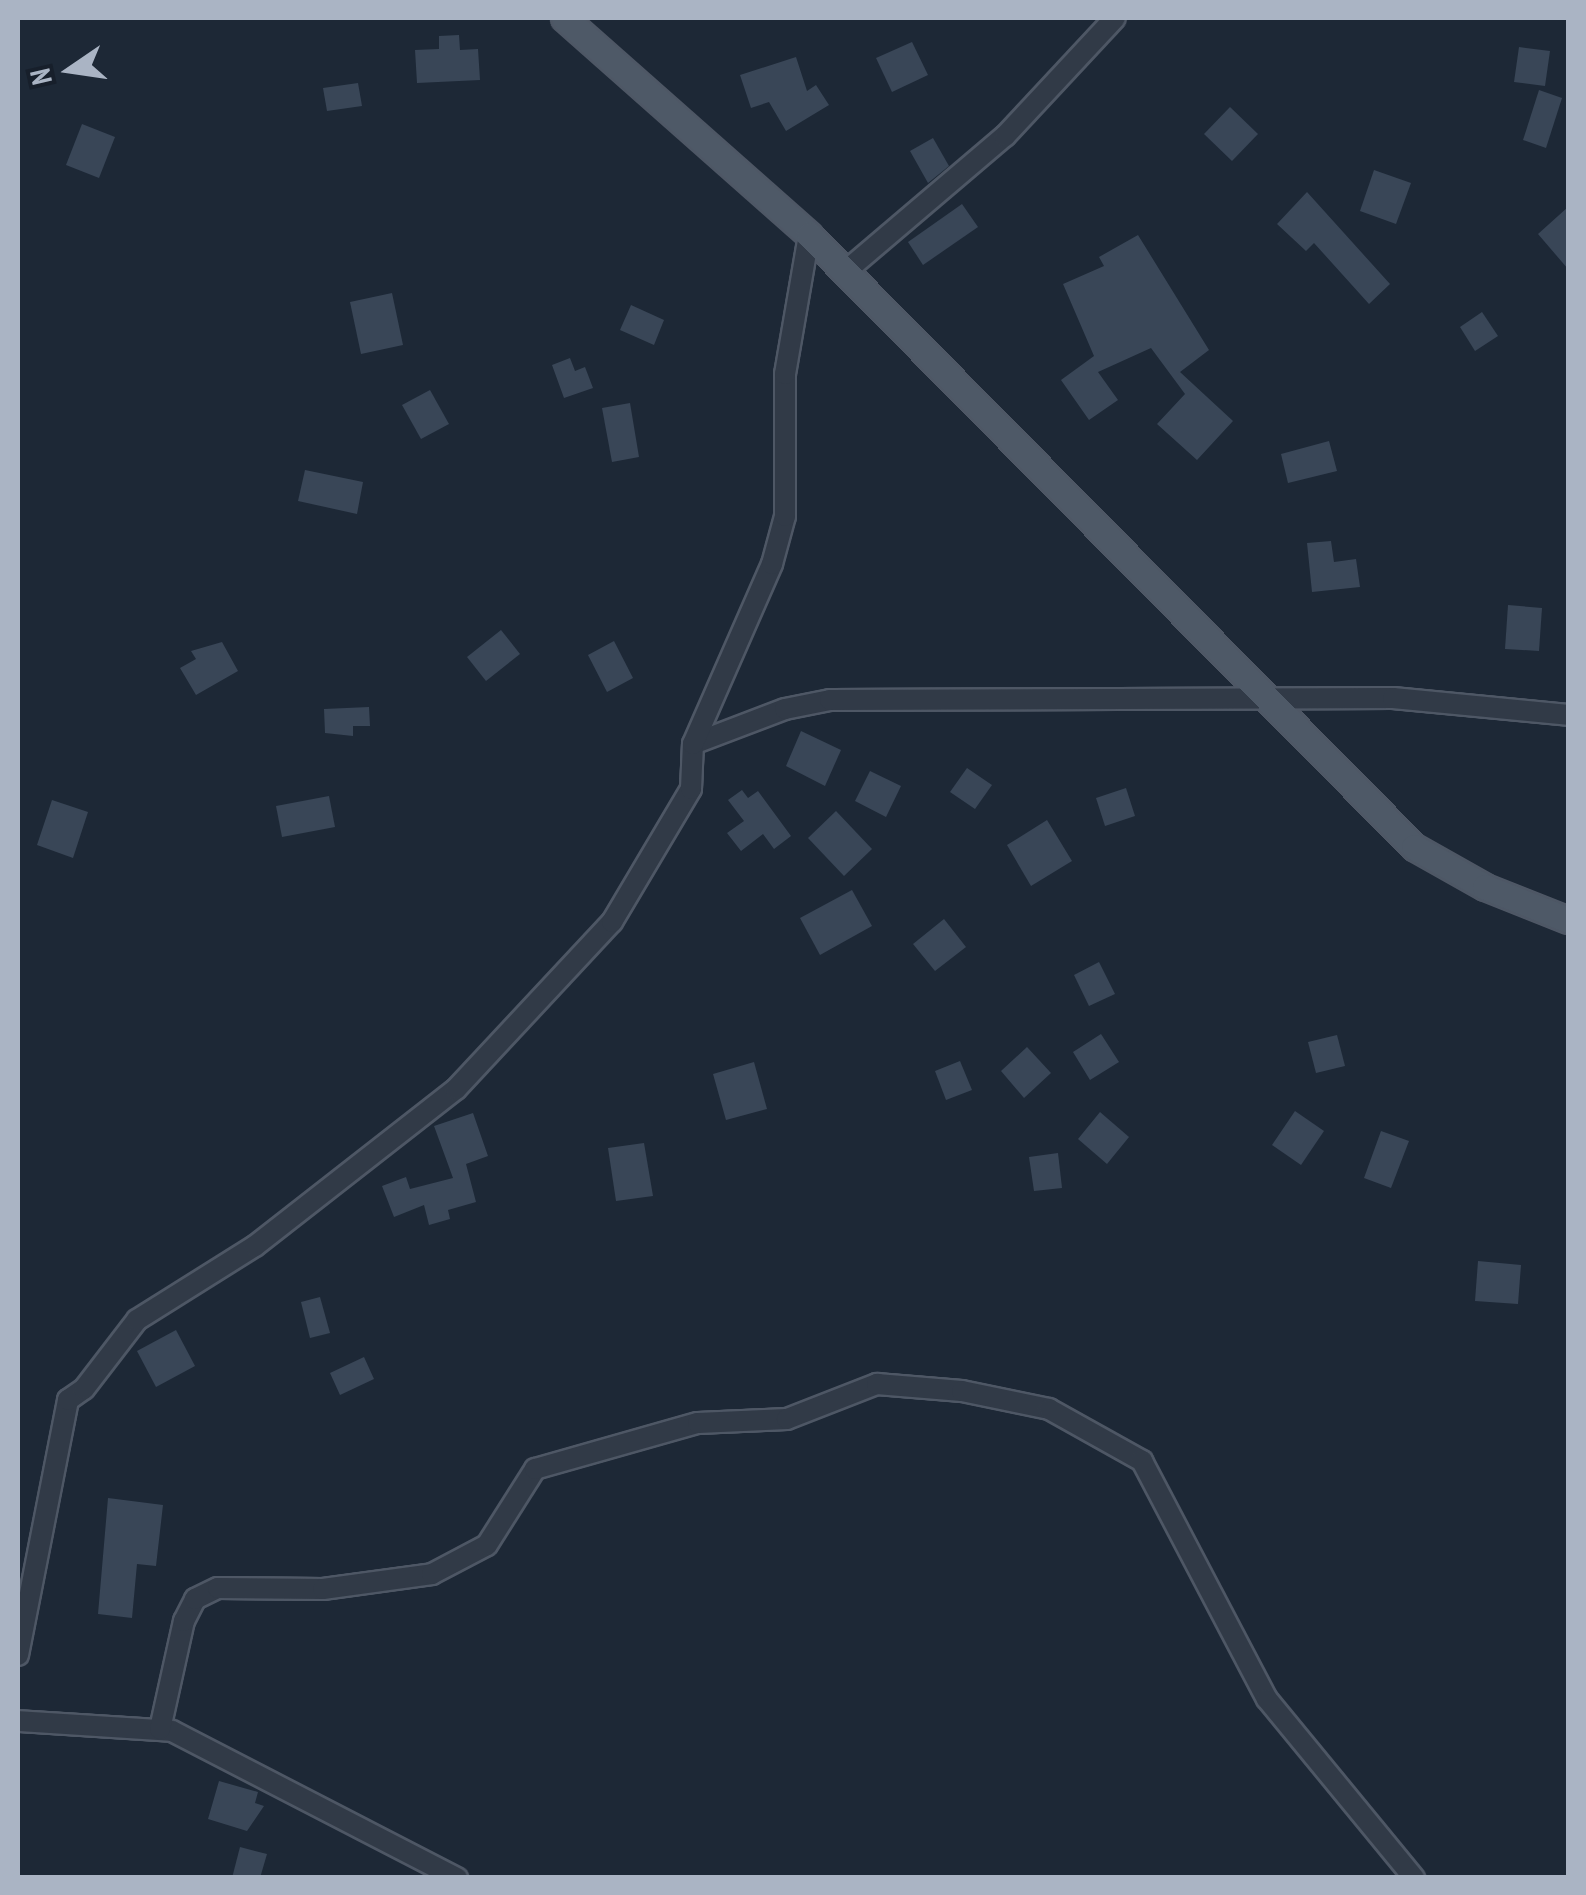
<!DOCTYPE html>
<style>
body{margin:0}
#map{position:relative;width:1586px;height:1895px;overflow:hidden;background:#1d2836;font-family:"PT Sans Narrow",sans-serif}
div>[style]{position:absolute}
.building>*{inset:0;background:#394657}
.roads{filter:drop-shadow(2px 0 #4e5765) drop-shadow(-2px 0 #4e5765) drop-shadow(0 2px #4e5765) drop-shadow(0 -2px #4e5765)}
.minor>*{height:20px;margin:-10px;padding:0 10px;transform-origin:10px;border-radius:10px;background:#313a47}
.major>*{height:25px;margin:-12.5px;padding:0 12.5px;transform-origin:12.5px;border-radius:12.5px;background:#4e5967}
span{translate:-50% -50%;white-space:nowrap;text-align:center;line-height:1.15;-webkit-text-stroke:10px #171f2b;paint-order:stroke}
.frame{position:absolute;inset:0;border:20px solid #aab4c4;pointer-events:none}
.north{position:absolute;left:20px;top:20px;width:100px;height:100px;-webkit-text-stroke:8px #171f2b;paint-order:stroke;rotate:257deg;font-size:28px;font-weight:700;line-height:40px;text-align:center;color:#aab4c4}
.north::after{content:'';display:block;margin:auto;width:35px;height:45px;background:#aab4c4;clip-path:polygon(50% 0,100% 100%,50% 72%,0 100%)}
</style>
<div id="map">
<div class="building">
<i style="clip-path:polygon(459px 35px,460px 50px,478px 49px,480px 80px,417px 83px,415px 50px,439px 49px,439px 36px)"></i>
<i style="clip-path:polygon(912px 42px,928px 75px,892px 92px,876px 58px)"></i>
<i style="clip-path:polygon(1519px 47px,1550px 51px,1545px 86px,1514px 82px)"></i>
<i style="clip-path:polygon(796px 57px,807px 91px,816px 85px,829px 105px,786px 131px,769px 102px,751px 108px,740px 75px)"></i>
<i style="clip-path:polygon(358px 83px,362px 106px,327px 111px,323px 88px)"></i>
<i style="clip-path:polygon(1539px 90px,1562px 98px,1546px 148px,1523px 140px)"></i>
<i style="clip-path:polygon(1230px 107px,1258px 134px,1232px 161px,1204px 134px)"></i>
<i style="clip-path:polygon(82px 124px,115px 137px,99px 178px,66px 165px)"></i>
<i style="clip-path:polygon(933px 138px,949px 166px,928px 183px,910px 151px)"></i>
<i style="clip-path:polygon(1374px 170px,1411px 183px,1396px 224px,1360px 211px)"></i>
<i style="clip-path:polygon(1307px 192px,1390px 284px,1369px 304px,1314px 243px,1306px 251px,1277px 224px)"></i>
<i style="clip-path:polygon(962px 204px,978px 227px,923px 265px,908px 242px)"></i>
<i style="clip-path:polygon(1568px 207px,1568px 269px,1538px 234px)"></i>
<i style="clip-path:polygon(1138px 235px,1209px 350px,1180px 372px,1233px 421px,1197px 460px,1157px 424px,1185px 394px,1151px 348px,1098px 372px,1118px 400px,1089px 420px,1061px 380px,1094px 356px,1063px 284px,1104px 266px,1099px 257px)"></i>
<i style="clip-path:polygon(392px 293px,403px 345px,361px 354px,350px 302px)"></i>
<i style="clip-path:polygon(631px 305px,664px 320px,654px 345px,620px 330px)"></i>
<i style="clip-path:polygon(1482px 312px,1498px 336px,1475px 351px,1460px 327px)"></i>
<i style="clip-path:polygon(570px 358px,575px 371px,585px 367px,593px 388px,564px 398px,552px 365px)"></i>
<i style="clip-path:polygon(430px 390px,449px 424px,421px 439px,402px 405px)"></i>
<i style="clip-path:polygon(630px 403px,639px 457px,612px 462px,602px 408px)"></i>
<i style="clip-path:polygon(1329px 441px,1337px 471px,1288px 483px,1281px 454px)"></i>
<i style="clip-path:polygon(305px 470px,363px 482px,357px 514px,298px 501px)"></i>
<i style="clip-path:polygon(1331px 541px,1334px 562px,1356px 559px,1360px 587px,1312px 592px,1307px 543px)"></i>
<i style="clip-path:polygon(1508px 605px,1542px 608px,1539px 651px,1505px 649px)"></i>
<i style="clip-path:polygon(501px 630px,520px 654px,486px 681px,467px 657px)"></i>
<i style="clip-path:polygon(614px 641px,633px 678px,607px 692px,588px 655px)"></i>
<i style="clip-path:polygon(222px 642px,238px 671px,196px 695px,180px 668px,196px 659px,191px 651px)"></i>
<i style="clip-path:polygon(369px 707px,370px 726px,353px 726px,353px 736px,325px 733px,324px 709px)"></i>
<i style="clip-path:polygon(801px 731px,841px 750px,825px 786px,786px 766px)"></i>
<i style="clip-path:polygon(967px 768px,992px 785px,975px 809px,950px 792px)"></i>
<i style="clip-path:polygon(870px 771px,901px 786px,886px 817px,855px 801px)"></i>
<i style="clip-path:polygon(1126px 788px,1135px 816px,1105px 826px,1096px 798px)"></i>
<i style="clip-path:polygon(742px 790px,748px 798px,758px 791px,791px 836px,774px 849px,763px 834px,741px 851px,727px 833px,744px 821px,728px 800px)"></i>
<i style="clip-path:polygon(329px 796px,335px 827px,282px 837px,276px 806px)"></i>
<i style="clip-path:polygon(52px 800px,88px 812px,73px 858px,37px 845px)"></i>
<i style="clip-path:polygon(836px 811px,872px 849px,844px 876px,808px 838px)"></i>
<i style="clip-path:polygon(1047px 820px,1072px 861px,1031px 886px,1007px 845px)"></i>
<i style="clip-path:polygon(852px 890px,872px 926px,820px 955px,800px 918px)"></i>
<i style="clip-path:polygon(944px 919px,966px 947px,935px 971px,913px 944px)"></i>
<i style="clip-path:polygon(1099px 962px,1115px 994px,1089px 1006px,1074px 975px)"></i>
<i style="clip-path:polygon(1101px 1034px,1119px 1062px,1090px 1080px,1073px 1052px)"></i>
<i style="clip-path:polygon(1337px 1035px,1345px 1066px,1316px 1073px,1308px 1042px)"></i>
<i style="clip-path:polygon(1027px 1047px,1051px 1073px,1024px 1098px,1001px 1071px)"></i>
<i style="clip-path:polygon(960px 1061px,972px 1090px,946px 1100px,935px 1071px)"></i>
<i style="clip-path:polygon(754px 1062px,767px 1109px,726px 1120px,713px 1074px)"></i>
<i style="clip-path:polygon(1295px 1111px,1324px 1131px,1301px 1165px,1272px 1145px)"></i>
<i style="clip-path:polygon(1100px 1112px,1129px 1137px,1107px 1164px,1078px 1139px)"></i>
<i style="clip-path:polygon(473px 1113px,488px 1156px,466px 1164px,476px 1202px,448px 1210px,450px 1219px,429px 1225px,424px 1205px,394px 1217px,382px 1186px,406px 1177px,410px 1189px,453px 1178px,434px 1126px)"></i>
<i style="clip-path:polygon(1381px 1131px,1409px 1141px,1391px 1188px,1364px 1178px)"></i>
<i style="clip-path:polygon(644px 1143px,653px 1196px,616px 1201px,608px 1148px)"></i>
<i style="clip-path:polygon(1058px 1153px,1062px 1188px,1034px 1191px,1029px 1157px)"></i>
<i style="clip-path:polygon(1478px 1261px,1521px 1265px,1518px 1304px,1475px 1301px)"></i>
<i style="clip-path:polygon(320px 1297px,330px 1333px,310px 1338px,301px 1302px)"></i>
<i style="clip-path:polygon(176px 1330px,195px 1366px,156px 1387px,137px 1351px)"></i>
<i style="clip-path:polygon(364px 1357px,374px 1379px,340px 1395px,330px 1373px)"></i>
<i style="clip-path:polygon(108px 1498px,163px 1505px,156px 1566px,137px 1564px,132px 1618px,98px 1614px)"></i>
<i style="clip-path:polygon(219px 1781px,258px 1792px,255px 1803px,264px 1806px,247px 1831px,208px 1819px)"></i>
<i style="clip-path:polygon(240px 1847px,267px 1854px,260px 1878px,232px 1878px)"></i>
</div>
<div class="roads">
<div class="minor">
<i style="left:845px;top:272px;width:210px;rotate:-40.4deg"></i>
<i style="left:1005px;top:136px;width:161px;rotate:-47deg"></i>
<i style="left:693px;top:744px;width:98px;rotate:-20.8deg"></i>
<i style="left:785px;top:709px;width:46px;rotate:-11.3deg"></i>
<i style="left:830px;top:700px;width:563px;rotate:-0.2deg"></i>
<i style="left:1393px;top:698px;width:176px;rotate:5.5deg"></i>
<i style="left:18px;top:1655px;width:260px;rotate:-78.9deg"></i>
<i style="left:68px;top:1400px;width:19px;rotate:-35deg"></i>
<i style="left:84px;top:1389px;width:87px;rotate:-52.5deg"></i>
<i style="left:137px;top:1320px;width:139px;rotate:-32.1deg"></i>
<i style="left:255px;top:1246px;width:255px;rotate:-38deg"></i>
<i style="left:456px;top:1089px;width:229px;rotate:-47deg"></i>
<i style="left:612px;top:922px;width:155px;rotate:-59.3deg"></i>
<i style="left:691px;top:789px;width:45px;rotate:-87.5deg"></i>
<i style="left:693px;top:744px;width:197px;rotate:-66.3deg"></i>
<i style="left:772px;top:564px;width:50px;rotate:-74.8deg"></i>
<i style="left:785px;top:516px;width:142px;rotate:-90deg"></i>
<i style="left:785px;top:374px;width:141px;rotate:-80.2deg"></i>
<i style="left:18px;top:1721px;width:154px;rotate:3.7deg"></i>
<i style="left:172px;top:1731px;width:321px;rotate:27.3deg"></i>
<i style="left:160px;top:1729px;width:111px;rotate:-77.5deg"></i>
<i style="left:184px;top:1621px;width:25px;rotate:-63deg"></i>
<i style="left:195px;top:1599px;width:25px;rotate:-26deg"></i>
<i style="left:218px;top:1588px;width:105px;rotate:0.5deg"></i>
<i style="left:323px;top:1589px;width:110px;rotate:-7.8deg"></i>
<i style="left:432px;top:1574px;width:62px;rotate:-27.8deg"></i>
<i style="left:487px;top:1545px;width:90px;rotate:-57.7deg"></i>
<i style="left:535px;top:1469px;width:169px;rotate:-15.8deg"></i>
<i style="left:698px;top:1423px;width:89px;rotate:-2.6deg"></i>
<i style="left:787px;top:1419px;width:97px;rotate:-21.3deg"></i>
<i style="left:877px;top:1384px;width:85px;rotate:4.7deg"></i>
<i style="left:962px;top:1391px;width:89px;rotate:11.7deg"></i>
<i style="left:1049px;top:1409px;width:107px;rotate:29.2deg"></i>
<i style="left:1142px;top:1461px;width:269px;rotate:62.3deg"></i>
<i style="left:1267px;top:1699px;width:232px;rotate:50.6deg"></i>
</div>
<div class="major">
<i style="left:564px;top:18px;width:327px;rotate:41.5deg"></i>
<i style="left:809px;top:235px;width:861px;rotate:45.33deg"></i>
<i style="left:1414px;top:847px;width:81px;rotate:29.4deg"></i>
<i style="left:1485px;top:887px;width:89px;rotate:21.7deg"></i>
</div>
</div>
<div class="frame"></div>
<div class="north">N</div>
</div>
